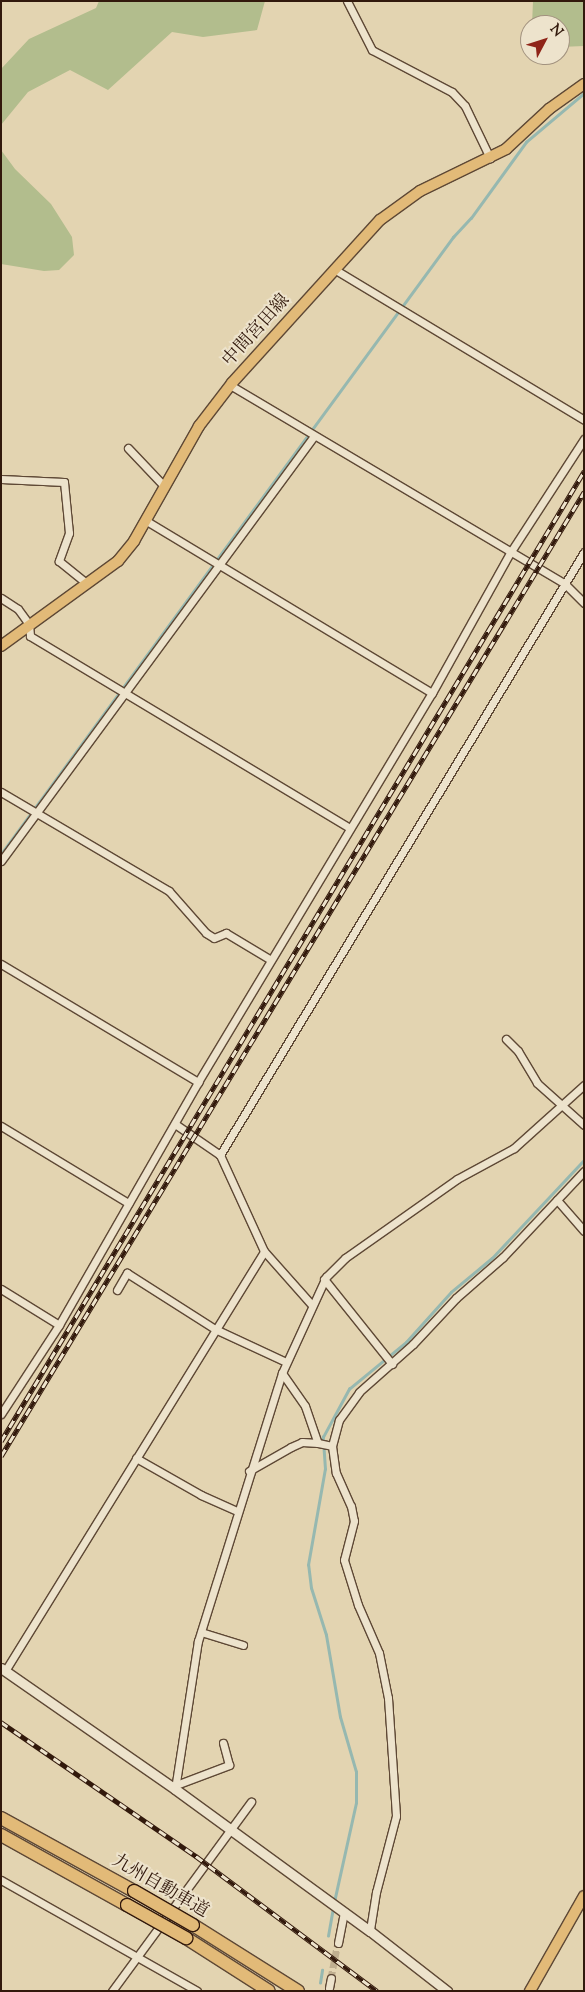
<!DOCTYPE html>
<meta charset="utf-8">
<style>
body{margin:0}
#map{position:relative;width:585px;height:1992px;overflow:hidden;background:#e3d4b1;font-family:"Sorts Mill Goudy","Noto Serif JP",serif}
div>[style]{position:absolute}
.green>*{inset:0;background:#b2bd8d}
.stream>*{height:2.5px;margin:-1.25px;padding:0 1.25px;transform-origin:1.25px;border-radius:1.25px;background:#96b8b0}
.minor-tunnel>*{height:7px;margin-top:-3.5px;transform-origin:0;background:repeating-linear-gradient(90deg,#c0af90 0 7px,transparent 0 10.5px)}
.roads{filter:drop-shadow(1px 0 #5e4835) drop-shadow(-1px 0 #5e4835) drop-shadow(0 1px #5e4835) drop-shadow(0 -1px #5e4835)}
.minor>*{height:7px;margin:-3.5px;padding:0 3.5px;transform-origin:3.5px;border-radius:3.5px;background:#ede3cc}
.tertiary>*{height:9px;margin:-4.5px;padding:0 4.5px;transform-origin:4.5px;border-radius:4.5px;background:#ede3cc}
.primary>*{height:10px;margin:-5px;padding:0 5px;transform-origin:5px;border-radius:5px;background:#e2ba78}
.motorway>*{height:12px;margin:-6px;padding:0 6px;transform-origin:6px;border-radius:6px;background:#e2ba78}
.rail>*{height:4.5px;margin-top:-2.25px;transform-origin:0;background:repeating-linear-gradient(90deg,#ede3cc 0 8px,#32190c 0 16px);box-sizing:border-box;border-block:1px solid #32190c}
.bridges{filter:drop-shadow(1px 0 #32190c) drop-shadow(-1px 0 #32190c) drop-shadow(0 1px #32190c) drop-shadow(0 -1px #32190c)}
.motorway-bridge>*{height:12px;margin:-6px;padding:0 6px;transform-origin:6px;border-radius:6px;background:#e2ba78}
span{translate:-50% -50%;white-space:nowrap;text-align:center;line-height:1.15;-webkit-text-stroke:4px #ede3cc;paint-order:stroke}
.street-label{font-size:18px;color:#32190c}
.frame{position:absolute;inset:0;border:2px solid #32190c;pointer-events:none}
.north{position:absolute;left:520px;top:15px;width:50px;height:50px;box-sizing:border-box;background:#ede3cc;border:1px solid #a2927f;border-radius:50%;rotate:50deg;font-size:14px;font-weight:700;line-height:20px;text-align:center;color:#32190c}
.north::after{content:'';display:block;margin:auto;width:18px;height:22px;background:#8f2418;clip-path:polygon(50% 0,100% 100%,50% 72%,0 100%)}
</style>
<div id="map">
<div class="green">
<i style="clip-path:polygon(99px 1px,265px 1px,257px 30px,203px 37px,172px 32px,108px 90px,70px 70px,28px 92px,1px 125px,1px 69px,29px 39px,96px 8px)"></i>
<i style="clip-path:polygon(533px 1px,584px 1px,584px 46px,560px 47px,560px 25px,532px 25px)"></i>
<i style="clip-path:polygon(1px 150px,15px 169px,51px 204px,72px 237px,74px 255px,59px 270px,44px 271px,1px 264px)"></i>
</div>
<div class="stream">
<i style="left:1px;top:854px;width:765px;rotate:-53.77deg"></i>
<i style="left:453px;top:237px;width:26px;rotate:-47deg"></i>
<i style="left:471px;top:218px;width:94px;rotate:-54.1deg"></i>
<i style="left:526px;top:142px;width:76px;rotate:-40.2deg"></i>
<i style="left:334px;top:1902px;width:101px;rotate:-77.5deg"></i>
<i style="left:356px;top:1803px;width:31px;rotate:-90deg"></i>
<i style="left:356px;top:1772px;width:57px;rotate:-106.2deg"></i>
<i style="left:340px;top:1717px;width:83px;rotate:-99.7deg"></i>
<i style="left:326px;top:1635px;width:49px;rotate:-107.7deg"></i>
<i style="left:311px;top:1588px;width:23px;rotate:-97deg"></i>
<i style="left:308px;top:1565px;width:97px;rotate:-80deg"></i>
<i style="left:325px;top:1469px;width:32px;rotate:-94deg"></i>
<i style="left:323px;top:1437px;width:55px;rotate:-61.6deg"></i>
<i style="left:349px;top:1389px;width:74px;rotate:-39.5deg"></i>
<i style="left:406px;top:1342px;width:67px;rotate:-48deg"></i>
<i style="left:451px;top:1292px;width:53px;rotate:-39.7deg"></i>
<i style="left:492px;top:1258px;width:134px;rotate:-46.8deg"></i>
<i style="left:328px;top:1936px;width:28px;rotate:-80deg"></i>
<i style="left:320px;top:1983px;width:13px;rotate:-81deg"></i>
</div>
<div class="minor-tunnel">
<i style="left:331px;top:1978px;width:36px;rotate:-79deg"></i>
</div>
<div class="roads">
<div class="minor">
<i style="left:347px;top:1px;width:55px;rotate:63deg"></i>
<i style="left:372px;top:50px;width:90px;rotate:27.7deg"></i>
<i style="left:452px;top:92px;width:19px;rotate:47deg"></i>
<i style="left:465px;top:106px;width:58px;rotate:64.3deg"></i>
<i style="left:334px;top:269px;width:292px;rotate:31.1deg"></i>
<i style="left:230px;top:385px;width:390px;rotate:30.7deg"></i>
<i style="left:565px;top:584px;width:27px;rotate:45deg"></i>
<i style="left:128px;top:448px;width:52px;rotate:46.5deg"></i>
<i style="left:1px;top:479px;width:63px;rotate:2.7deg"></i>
<i style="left:64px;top:482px;width:51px;rotate:84.4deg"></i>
<i style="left:69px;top:533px;width:30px;rotate:110deg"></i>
<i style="left:59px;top:561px;width:35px;rotate:39deg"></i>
<i style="left:145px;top:520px;width:335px;rotate:31.1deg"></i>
<i style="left:1px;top:598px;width:20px;rotate:33deg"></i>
<i style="left:18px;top:609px;width:19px;rotate:54deg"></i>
<i style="left:29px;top:624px;width:12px;rotate:85deg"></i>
<i style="left:30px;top:636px;width:373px;rotate:31deg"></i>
<i style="left:1px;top:792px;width:195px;rotate:30.5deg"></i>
<i style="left:169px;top:891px;width:56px;rotate:48.6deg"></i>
<i style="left:206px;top:933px;width:9px;rotate:32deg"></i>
<i style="left:214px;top:938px;width:13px;rotate:-23deg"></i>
<i style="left:226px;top:933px;width:52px;rotate:31deg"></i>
<i style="left:1px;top:861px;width:528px;rotate:-53.63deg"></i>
<i style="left:1px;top:964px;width:230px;rotate:30.9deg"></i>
<i style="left:506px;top:1039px;width:17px;rotate:45deg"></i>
<i style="left:518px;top:1051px;width:37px;rotate:59deg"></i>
<i style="left:537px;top:1083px;width:63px;rotate:41.8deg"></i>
<i style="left:175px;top:1124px;width:55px;rotate:34.6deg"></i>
<i style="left:220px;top:1155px;width:106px;rotate:65.4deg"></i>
<i style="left:264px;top:1251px;width:71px;rotate:48.4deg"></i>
<i style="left:1px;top:1126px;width:149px;rotate:31.2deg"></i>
<i style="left:220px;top:1155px;width:704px;rotate:-58.88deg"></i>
<i style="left:557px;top:1200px;width:41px;rotate:48.9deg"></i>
<i style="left:324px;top:1279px;width:109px;rotate:51.3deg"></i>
<i style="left:1px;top:1289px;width:68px;rotate:31.8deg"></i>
<i style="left:117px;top:1290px;width:20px;rotate:-60deg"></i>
<i style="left:127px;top:1273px;width:104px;rotate:32.5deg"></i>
<i style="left:215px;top:1329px;width:78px;rotate:24.9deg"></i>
<i style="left:282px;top:1373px;width:40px;rotate:55.1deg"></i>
<i style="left:305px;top:1406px;width:39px;rotate:71deg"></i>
<i style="left:318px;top:1443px;width:14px;rotate:12deg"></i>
<i style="left:332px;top:1446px;width:27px;rotate:82deg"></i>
<i style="left:336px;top:1473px;width:36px;rotate:66deg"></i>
<i style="left:351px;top:1506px;width:15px;rotate:79deg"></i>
<i style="left:354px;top:1521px;width:40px;rotate:104.4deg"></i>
<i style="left:344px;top:1560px;width:47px;rotate:72.7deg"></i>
<i style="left:358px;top:1605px;width:52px;rotate:66.4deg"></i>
<i style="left:379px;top:1653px;width:46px;rotate:78.7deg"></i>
<i style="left:388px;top:1698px;width:118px;rotate:86.1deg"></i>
<i style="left:396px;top:1816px;width:79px;rotate:104.7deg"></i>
<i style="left:376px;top:1892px;width:39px;rotate:99deg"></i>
<i style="left:1px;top:1414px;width:106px;rotate:-56.9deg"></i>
<i style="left:59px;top:1325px;width:280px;rotate:-60.2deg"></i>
<i style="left:198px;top:1082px;width:454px;rotate:-59deg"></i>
<i style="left:432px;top:693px;width:160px;rotate:-60.9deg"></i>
<i style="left:510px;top:553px;width:136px;rotate:-57deg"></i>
<i style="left:332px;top:1446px;width:27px;rotate:-75deg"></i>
<i style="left:339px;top:1420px;width:34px;rotate:-54deg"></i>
<i style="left:359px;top:1392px;width:72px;rotate:-41.6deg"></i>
<i style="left:413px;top:1344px;width:63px;rotate:-46.9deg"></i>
<i style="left:456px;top:1298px;width:62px;rotate:-41.1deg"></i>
<i style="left:503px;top:1257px;width:118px;rotate:-46.7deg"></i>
<i style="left:136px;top:1458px;width:75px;rotate:29.6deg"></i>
<i style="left:201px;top:1495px;width:39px;rotate:24deg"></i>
<i style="left:249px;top:1471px;width:48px;rotate:-29.7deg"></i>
<i style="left:291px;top:1447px;width:12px;rotate:-24deg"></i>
<i style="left:302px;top:1442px;width:16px;rotate:4deg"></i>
<i style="left:201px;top:1632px;width:44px;rotate:17.2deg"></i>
<i style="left:5px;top:1671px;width:493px;rotate:-58.3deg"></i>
<i style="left:176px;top:1785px;width:57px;rotate:-20.7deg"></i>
<i style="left:229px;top:1765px;width:23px;rotate:-105deg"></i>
<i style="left:175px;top:1789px;width:150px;rotate:-81.2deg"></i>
<i style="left:198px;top:1641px;width:281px;rotate:-72.6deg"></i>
<i style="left:282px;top:1373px;width:106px;rotate:-65.4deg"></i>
<i style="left:326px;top:1277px;width:27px;rotate:-45deg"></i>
<i style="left:345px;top:1258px;width:137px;rotate:-35.2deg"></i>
<i style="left:457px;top:1179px;width:65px;rotate:-28.5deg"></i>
<i style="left:514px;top:1148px;width:94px;rotate:-42deg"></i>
<i style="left:1px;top:1880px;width:225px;rotate:29.5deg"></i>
<i style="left:338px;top:1943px;width:32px;rotate:-79deg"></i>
<i style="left:329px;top:1988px;width:10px;rotate:-79deg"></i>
<i style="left:112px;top:1991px;width:235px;rotate:-53.7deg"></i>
</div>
<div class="tertiary">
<i style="left:1px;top:1668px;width:212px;rotate:34.8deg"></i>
<i style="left:175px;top:1789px;width:241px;rotate:36.1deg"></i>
<i style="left:370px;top:1931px;width:98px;rotate:37.9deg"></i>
</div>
<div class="primary">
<i style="left:1px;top:646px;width:145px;rotate:-36deg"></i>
<i style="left:118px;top:561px;width:26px;rotate:-51deg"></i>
<i style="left:134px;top:541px;width:132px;rotate:-60.5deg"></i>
<i style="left:199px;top:426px;width:54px;rotate:-52.5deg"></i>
<i style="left:232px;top:383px;width:220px;rotate:-47.8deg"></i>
<i style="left:380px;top:220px;width:49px;rotate:-35.9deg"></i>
<i style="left:420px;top:191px;width:96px;rotate:-26deg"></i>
<i style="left:506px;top:149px;width:59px;rotate:-42.9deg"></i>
<i style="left:549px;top:109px;width:43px;rotate:-35.5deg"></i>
<i style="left:530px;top:1991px;width:109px;rotate:-60.4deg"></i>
</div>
<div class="motorway">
<i style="left:1px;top:1818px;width:152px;rotate:28.8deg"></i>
<i style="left:1px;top:1835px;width:144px;rotate:29.1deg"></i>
<i style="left:193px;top:1925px;width:124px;rotate:32.2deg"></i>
<i style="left:186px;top:1938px;width:98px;rotate:32.6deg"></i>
</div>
</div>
<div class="rail">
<i style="left:1px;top:1441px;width:1132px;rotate:-58.99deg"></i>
<i style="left:1px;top:1456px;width:1127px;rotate:-58.84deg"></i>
<i style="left:1px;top:1722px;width:237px;rotate:34.5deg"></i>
<i style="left:196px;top:1856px;width:226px;rotate:36.7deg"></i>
</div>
<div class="bridges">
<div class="motorway-bridge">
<i style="left:134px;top:1891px;width:68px;rotate:30deg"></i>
<i style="left:127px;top:1905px;width:68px;rotate:29.2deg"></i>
</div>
</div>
<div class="street-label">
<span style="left:257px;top:331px;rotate:-48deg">中間宮田線</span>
<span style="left:160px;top:1887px;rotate:30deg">九州自動車道</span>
</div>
<div class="frame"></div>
<div class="north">N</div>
</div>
